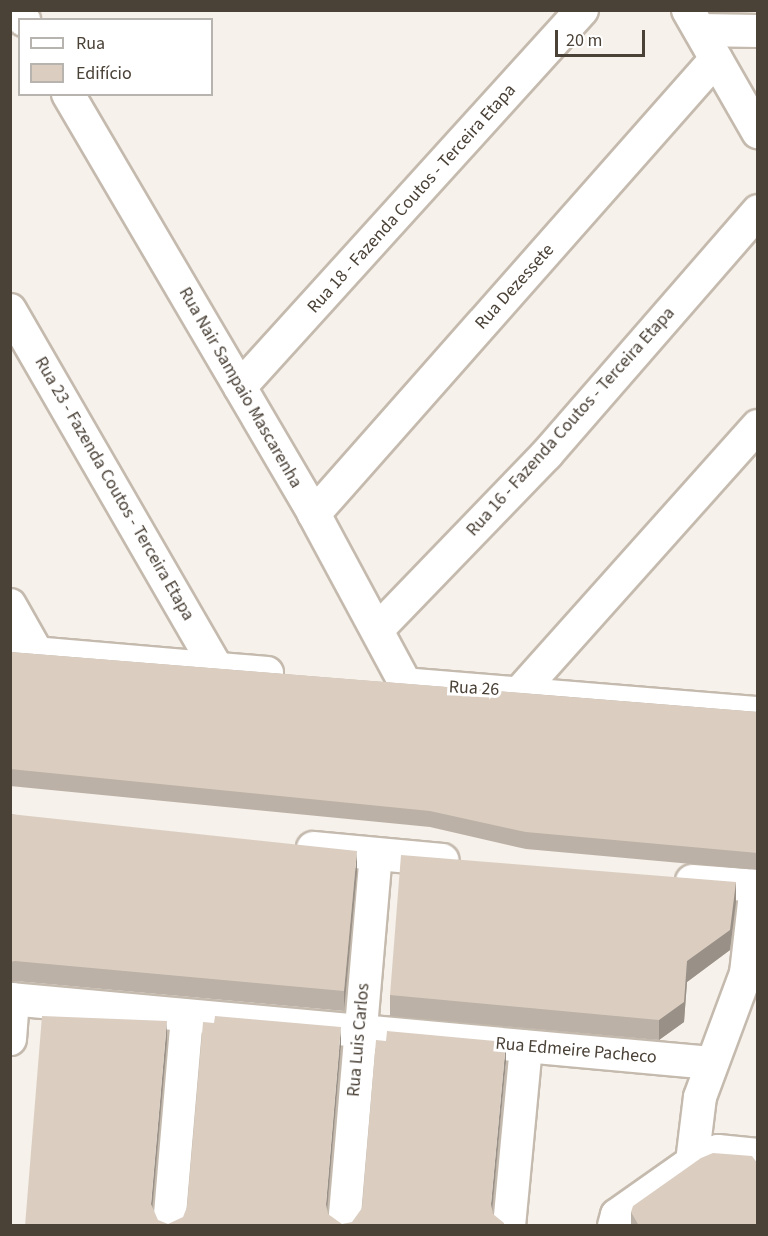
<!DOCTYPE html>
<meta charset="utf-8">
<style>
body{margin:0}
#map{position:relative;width:768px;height:1236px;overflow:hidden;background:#f6f1ea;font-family:"Source Sans 3",sans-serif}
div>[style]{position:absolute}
.roads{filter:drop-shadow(2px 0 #c5baae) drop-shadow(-2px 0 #c5baae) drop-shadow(0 2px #c5baae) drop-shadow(0 -2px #c5baae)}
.minor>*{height:32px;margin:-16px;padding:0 16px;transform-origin:16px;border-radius:16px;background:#fff}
.wall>*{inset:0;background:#bcb1a6}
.shaded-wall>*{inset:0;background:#999087}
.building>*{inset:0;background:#dbcec1}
span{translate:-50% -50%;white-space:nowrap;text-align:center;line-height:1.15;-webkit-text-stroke:6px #fff;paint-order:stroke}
.street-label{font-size:18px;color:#4a4137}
.frame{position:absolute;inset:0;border:12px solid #4a4137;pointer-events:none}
.legend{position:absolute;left:18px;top:18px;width:195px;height:78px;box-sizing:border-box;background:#fff;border:2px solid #b7b3af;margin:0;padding:8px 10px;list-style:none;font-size:18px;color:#4a4137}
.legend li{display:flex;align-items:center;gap:12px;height:30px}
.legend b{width:30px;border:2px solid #b7b3af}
.scale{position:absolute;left:555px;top:30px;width:90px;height:27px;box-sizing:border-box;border:3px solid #4a4137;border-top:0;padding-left:8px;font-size:18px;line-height:21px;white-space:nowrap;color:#4a4137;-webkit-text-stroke:4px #fff;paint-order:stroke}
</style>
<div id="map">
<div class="roads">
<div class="minor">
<i style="left:18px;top:10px;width:12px;rotate:59deg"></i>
<i style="left:688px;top:10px;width:141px;rotate:60.2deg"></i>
<i style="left:700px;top:30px;width:58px;rotate:1deg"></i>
<i style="left:68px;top:94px;width:487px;rotate:59.6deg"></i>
<i style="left:314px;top:514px;width:194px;rotate:61.7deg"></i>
<i style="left:10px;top:310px;width:414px;rotate:60deg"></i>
<i style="left:240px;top:387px;width:509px;rotate:-47.79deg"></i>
<i style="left:314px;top:514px;width:607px;rotate:-48.54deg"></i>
<i style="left:10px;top:605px;width:55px;rotate:60.6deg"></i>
<i style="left:378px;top:629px;width:243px;rotate:-46deg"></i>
<i style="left:547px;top:454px;width:322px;rotate:-49deg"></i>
<i style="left:10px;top:651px;width:258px;rotate:4.9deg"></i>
<i style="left:403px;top:684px;width:356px;rotate:4.7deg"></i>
<i style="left:520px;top:692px;width:357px;rotate:-48.2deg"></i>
<i style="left:313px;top:848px;width:130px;rotate:5.3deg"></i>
<i style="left:692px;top:881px;width:66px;rotate:4.3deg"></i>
<i style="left:10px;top:999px;width:704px;rotate:5.22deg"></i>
<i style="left:10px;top:1039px;width:40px;rotate:-85.7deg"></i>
<i style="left:692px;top:1162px;width:65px;rotate:-83deg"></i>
<i style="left:700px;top:1097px;width:132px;rotate:-69.6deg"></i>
<i style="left:746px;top:973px;width:89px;rotate:-83.5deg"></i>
<i style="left:169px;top:1226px;width:211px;rotate:-85.1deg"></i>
<i style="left:344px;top:1226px;width:372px;rotate:-85.1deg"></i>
<i style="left:509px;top:1226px;width:180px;rotate:-84.6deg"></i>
<i style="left:614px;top:1226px;width:11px;rotate:-75deg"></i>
<i style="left:617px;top:1215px;width:92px;rotate:-35.2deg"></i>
<i style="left:692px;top:1162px;width:28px;rotate:-23deg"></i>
<i style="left:718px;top:1151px;width:40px;rotate:5.7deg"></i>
</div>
</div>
<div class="wall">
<i style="clip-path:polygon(10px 652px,758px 712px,758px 870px,526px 849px,430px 827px,10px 786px)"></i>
<i style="clip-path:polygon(10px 814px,357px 871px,344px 1011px,15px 981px,10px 982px)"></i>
<i style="clip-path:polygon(736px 902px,730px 950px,687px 982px,684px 1022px,659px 1040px,390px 1016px,390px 995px)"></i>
<i style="clip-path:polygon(631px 1212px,758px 1226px,631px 1226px)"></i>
</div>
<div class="shaded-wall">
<i style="clip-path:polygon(357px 851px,357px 871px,344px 1011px,344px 991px)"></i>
<i style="clip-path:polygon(736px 882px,736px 902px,730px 950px,687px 982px,684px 1022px,659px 1040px,659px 1020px,687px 961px)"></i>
<i style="clip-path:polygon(167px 1021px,167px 1041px,151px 1224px,151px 1204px)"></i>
<i style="clip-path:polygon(341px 1027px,341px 1047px,326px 1224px,326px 1204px)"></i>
<i style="clip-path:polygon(506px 1042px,506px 1062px,491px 1224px,491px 1204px)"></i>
</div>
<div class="building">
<i style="clip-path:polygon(10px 652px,758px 712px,758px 853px,526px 832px,430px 811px,10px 769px)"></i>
<i style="clip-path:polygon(10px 814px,357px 851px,344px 991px,15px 961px,10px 962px)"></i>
<i style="clip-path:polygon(401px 855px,736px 882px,730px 930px,687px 961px,684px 1002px,659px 1020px,390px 995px)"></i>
<i style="clip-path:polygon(42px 1016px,167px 1021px,151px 1204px,158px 1220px,168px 1224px,183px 1217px,187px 1207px,203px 1022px,214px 1023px,215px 1016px,341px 1027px,326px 1204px,328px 1214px,342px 1224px,352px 1222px,362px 1208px,376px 1040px,386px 1041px,387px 1031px,506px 1042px,491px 1204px,493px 1214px,504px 1223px,504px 1226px,25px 1226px)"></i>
<i style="clip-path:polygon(713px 1153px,752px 1156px,758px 1164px,758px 1226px,639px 1226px,631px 1212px,633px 1206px,701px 1158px)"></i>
</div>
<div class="street-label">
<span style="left:412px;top:199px;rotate:-48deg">Rua 18 - Fazenda Coutos - Terceira Etapa</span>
<span style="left:515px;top:287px;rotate:-48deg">Rua Dezessete</span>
<span style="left:240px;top:388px;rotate:60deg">Rua Nair Sampaio Mascarenha</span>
<span style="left:571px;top:422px;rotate:-48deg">Rua 16 - Fazenda Coutos - Terceira Etapa</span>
<span style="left:114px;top:489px;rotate:60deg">Rua 23 - Fazenda Coutos - Terceira Etapa</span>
<span style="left:474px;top:689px;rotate:3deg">Rua 26</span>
<span style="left:359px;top:1040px;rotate:-85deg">Rua Luis Carlos</span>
<span style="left:576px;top:1051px;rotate:5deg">Rua Edmeire Pacheco</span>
</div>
<div class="frame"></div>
<ul class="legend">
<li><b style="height:8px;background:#fff"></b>Rua</li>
<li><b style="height:16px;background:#dbcec1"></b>Edifício</li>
</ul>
<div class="scale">20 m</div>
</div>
